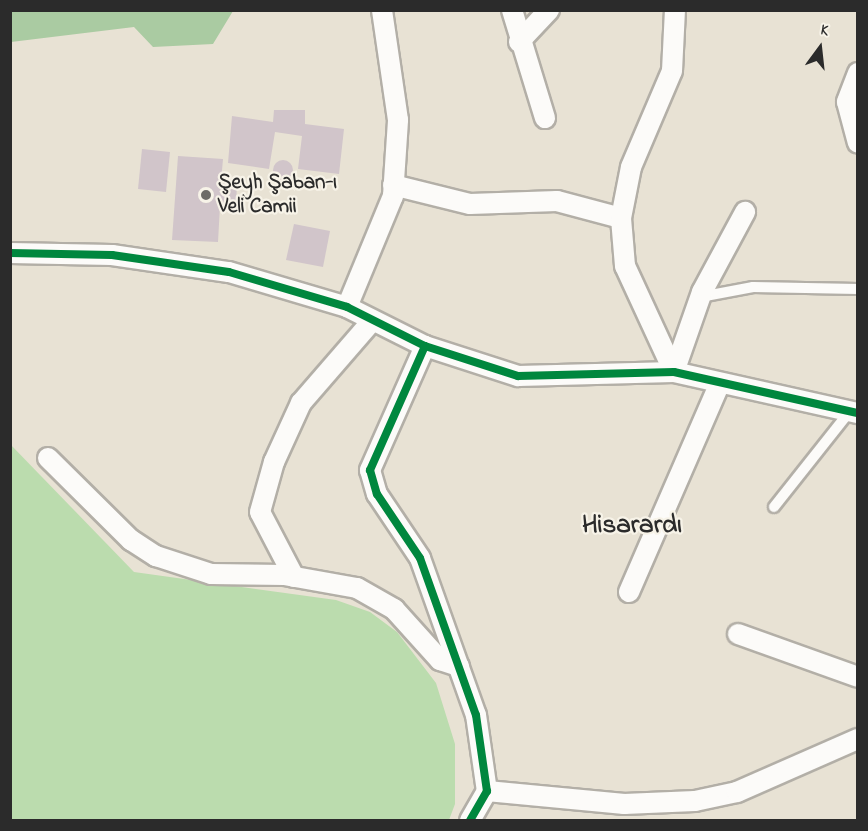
<!DOCTYPE html>
<meta charset="utf-8">
<style>
body{margin:0}
#map{position:relative;width:868px;height:831px;overflow:hidden;background:#e8e2d4;font-family:"Indie Flower",sans-serif}
div>[style]{position:absolute}
.green>*{inset:0;background:#bbdcae}
.forest>*{inset:0;background:#aacba2}
.building>*{inset:0;background:#d1c5ca}
.round{border-radius:50%}
.roads{filter:drop-shadow(2px 0 #b3afa7) drop-shadow(-2px 0 #b3afa7) drop-shadow(0 2px #b3afa7) drop-shadow(0 -2px #b3afa7)}
.service>*{height:10px;margin:-5px;padding:0 5px;transform-origin:5px;border-radius:5px;background:#fcfbf9}
.minor>*{height:20px;margin:-10px;padding:0 10px;transform-origin:10px;border-radius:10px;background:#fcfbf9}
.cycleway>*{height:8px;margin:-4px;padding:0 4px;transform-origin:4px;border-radius:4px;background:#00873e}
.dots>*{width:16px;height:16px;translate:-50% -50%;box-sizing:border-box;border:3px solid #f7f3e8;border-radius:50%}
span{translate:-50% -50%;white-space:nowrap;text-align:center;line-height:1.15;-webkit-text-stroke:4.5px #f7f3e8;paint-order:stroke}
.poi-label{font-size:21px;color:#2b2b2b;font-weight:700}
.left{translate:0 -50%;text-align:left}
.district-label{font-size:27px;color:#2b2b2b;font-weight:700}
.frame{position:absolute;inset:0;border:12px solid #2b2b2b;pointer-events:none}
.north{position:absolute;left:790px;top:18px;width:60px;height:60px;-webkit-text-stroke:4px #f7f3e8;paint-order:stroke;rotate:15deg;font-size:16px;font-weight:700;line-height:24px;text-align:center;color:#2b2b2b}
.north::after{content:'';display:block;margin:auto;width:21px;height:27px;background:#2b2b2b;clip-path:polygon(50% 0,100% 100%,50% 72%,0 100%)}
</style>
<div id="map">
<div class="green">
<i style="clip-path:polygon(10px 444px,134px 572px,336px 600px,370px 612px,397px 632px,436px 683px,455px 744px,455px 804px,449px 820px,11px 820px)"></i>
</div>
<div class="forest">
<i style="clip-path:polygon(10px 11px,11px 10px,233px 11px,213px 44px,153px 47px,134px 27px,11px 42px)"></i>
</div>
<div class="building">
<i style="clip-path:polygon(274px 110px,305px 110px,305px 124px,344px 129px,339px 174px,298px 169px,302px 136px,275px 132px,269px 169px,228px 163px,232px 116px,273px 122px)"></i>
<i style="clip-path:polygon(142px 149px,170px 152px,166px 192px,138px 189px)"></i>
<i style="clip-path:polygon(178px 156px,223px 159px,221px 182px,237px 183px,236px 207px,220px 206px,218px 242px,172px 240px)"></i>
<i class="round" style="left:273px;top:160px;width:20px;height:20px"></i>
<i style="clip-path:polygon(294px 224px,330px 231px,323px 267px,286px 260px)"></i>
</div>
<div class="roads">
<div class="service">
<i style="left:700px;top:297px;width:54px;rotate:-10.7deg"></i>
<i style="left:753px;top:287px;width:105px;rotate:1.1deg"></i>
<i style="left:774px;top:507px;width:122px;rotate:-51.6deg"></i>
</div>
<div class="minor">
<i style="left:512px;top:10px;width:113px;rotate:73deg"></i>
<i style="left:519px;top:42px;width:44px;rotate:-46.8deg"></i>
<i style="left:858px;top:73px;width:31px;rotate:111deg"></i>
<i style="left:847px;top:102px;width:42px;rotate:75deg"></i>
<i style="left:393px;top:185px;width:79px;rotate:13.9deg"></i>
<i style="left:470px;top:204px;width:87px;rotate:-2deg"></i>
<i style="left:557px;top:201px;width:66px;rotate:14.9deg"></i>
<i style="left:10px;top:253px;width:102px;rotate:1.1deg"></i>
<i style="left:112px;top:255px;width:118px;rotate:8.3deg"></i>
<i style="left:229px;top:272px;width:123px;rotate:16.5deg"></i>
<i style="left:347px;top:307px;width:87px;rotate:26.6deg"></i>
<i style="left:425px;top:346px;width:98px;rotate:17.9deg"></i>
<i style="left:518px;top:376px;width:156px;rotate:-1.5deg"></i>
<i style="left:674px;top:372px;width:189px;rotate:12.6deg"></i>
<i style="left:347px;top:307px;width:120px;rotate:-67.5deg"></i>
<i style="left:393px;top:196px;width:76px;rotate:-86.2deg"></i>
<i style="left:398px;top:120px;width:111px;rotate:-98.3deg"></i>
<i style="left:425px;top:346px;width:136px;rotate:113.9deg"></i>
<i style="left:370px;top:470px;width:25px;rotate:74deg"></i>
<i style="left:377px;top:494px;width:77px;rotate:56.1deg"></i>
<i style="left:420px;top:558px;width:167px;rotate:70.4deg"></i>
<i style="left:476px;top:715px;width:77px;rotate:81.8deg"></i>
<i style="left:487px;top:791px;width:34px;rotate:120deg"></i>
<i style="left:674px;top:372px;width:117px;rotate:-114.8deg"></i>
<i style="left:625px;top:266px;width:48px;rotate:-94.8deg"></i>
<i style="left:621px;top:218px;width:52px;rotate:-78.9deg"></i>
<i style="left:631px;top:167px;width:104px;rotate:-66.9deg"></i>
<i style="left:672px;top:71px;width:61px;rotate:-87.2deg"></i>
<i style="left:674px;top:372px;width:85px;rotate:-70.7deg"></i>
<i style="left:702px;top:292px;width:91px;rotate:-61.7deg"></i>
<i style="left:48px;top:458px;width:117px;rotate:44.7deg"></i>
<i style="left:131px;top:540px;width:30px;rotate:33deg"></i>
<i style="left:156px;top:556px;width:58px;rotate:18.1deg"></i>
<i style="left:211px;top:574px;width:73px;rotate:0.8deg"></i>
<i style="left:284px;top:575px;width:74px;rotate:10.1deg"></i>
<i style="left:357px;top:588px;width:43px;rotate:29.6deg"></i>
<i style="left:394px;top:609px;width:69px;rotate:48deg"></i>
<i style="left:440px;top:660px;width:20px;rotate:18deg"></i>
<i style="left:294px;top:577px;width:73px;rotate:-117.6deg"></i>
<i style="left:260px;top:512px;width:52px;rotate:-74.4deg"></i>
<i style="left:274px;top:462px;width:65px;rotate:-65.4deg"></i>
<i style="left:301px;top:403px;width:108px;rotate:-49.1deg"></i>
<i style="left:629px;top:592px;width:228px;rotate:-66.5deg"></i>
<i style="left:738px;top:634px;width:127px;rotate:19.7deg"></i>
<i style="left:487px;top:791px;width:138px;rotate:5.4deg"></i>
<i style="left:624px;top:804px;width:71px;rotate:-2.4deg"></i>
<i style="left:695px;top:801px;width:43px;rotate:-12.1deg"></i>
<i style="left:737px;top:792px;width:132px;rotate:-23.7deg"></i>
</div>
</div>
<div class="cycleway">
<i style="left:10px;top:253px;width:102px;rotate:1.1deg"></i>
<i style="left:112px;top:255px;width:118px;rotate:8.3deg"></i>
<i style="left:229px;top:272px;width:123px;rotate:16.5deg"></i>
<i style="left:347px;top:307px;width:87px;rotate:26.6deg"></i>
<i style="left:425px;top:346px;width:98px;rotate:17.9deg"></i>
<i style="left:518px;top:376px;width:156px;rotate:-1.5deg"></i>
<i style="left:674px;top:372px;width:189px;rotate:12.6deg"></i>
<i style="left:425px;top:346px;width:136px;rotate:113.9deg"></i>
<i style="left:370px;top:470px;width:25px;rotate:74deg"></i>
<i style="left:377px;top:494px;width:77px;rotate:56.1deg"></i>
<i style="left:420px;top:558px;width:167px;rotate:70.4deg"></i>
<i style="left:476px;top:715px;width:77px;rotate:81.8deg"></i>
<i style="left:487px;top:791px;width:34px;rotate:120deg"></i>
</div>
<div class="dots">
<i style="left:206px;top:195px;background:#6d6b66"></i>
</div>
<div class="poi-label">
<span class="left" style="left:218px;top:195px">Şeyh Şaban-ı<br>Veli Camii</span>
</div>
<div class="district-label">
<span style="left:632px;top:526px">Hisarardı</span>
</div>
<div class="frame"></div>
<div class="north">K</div>
</div>
